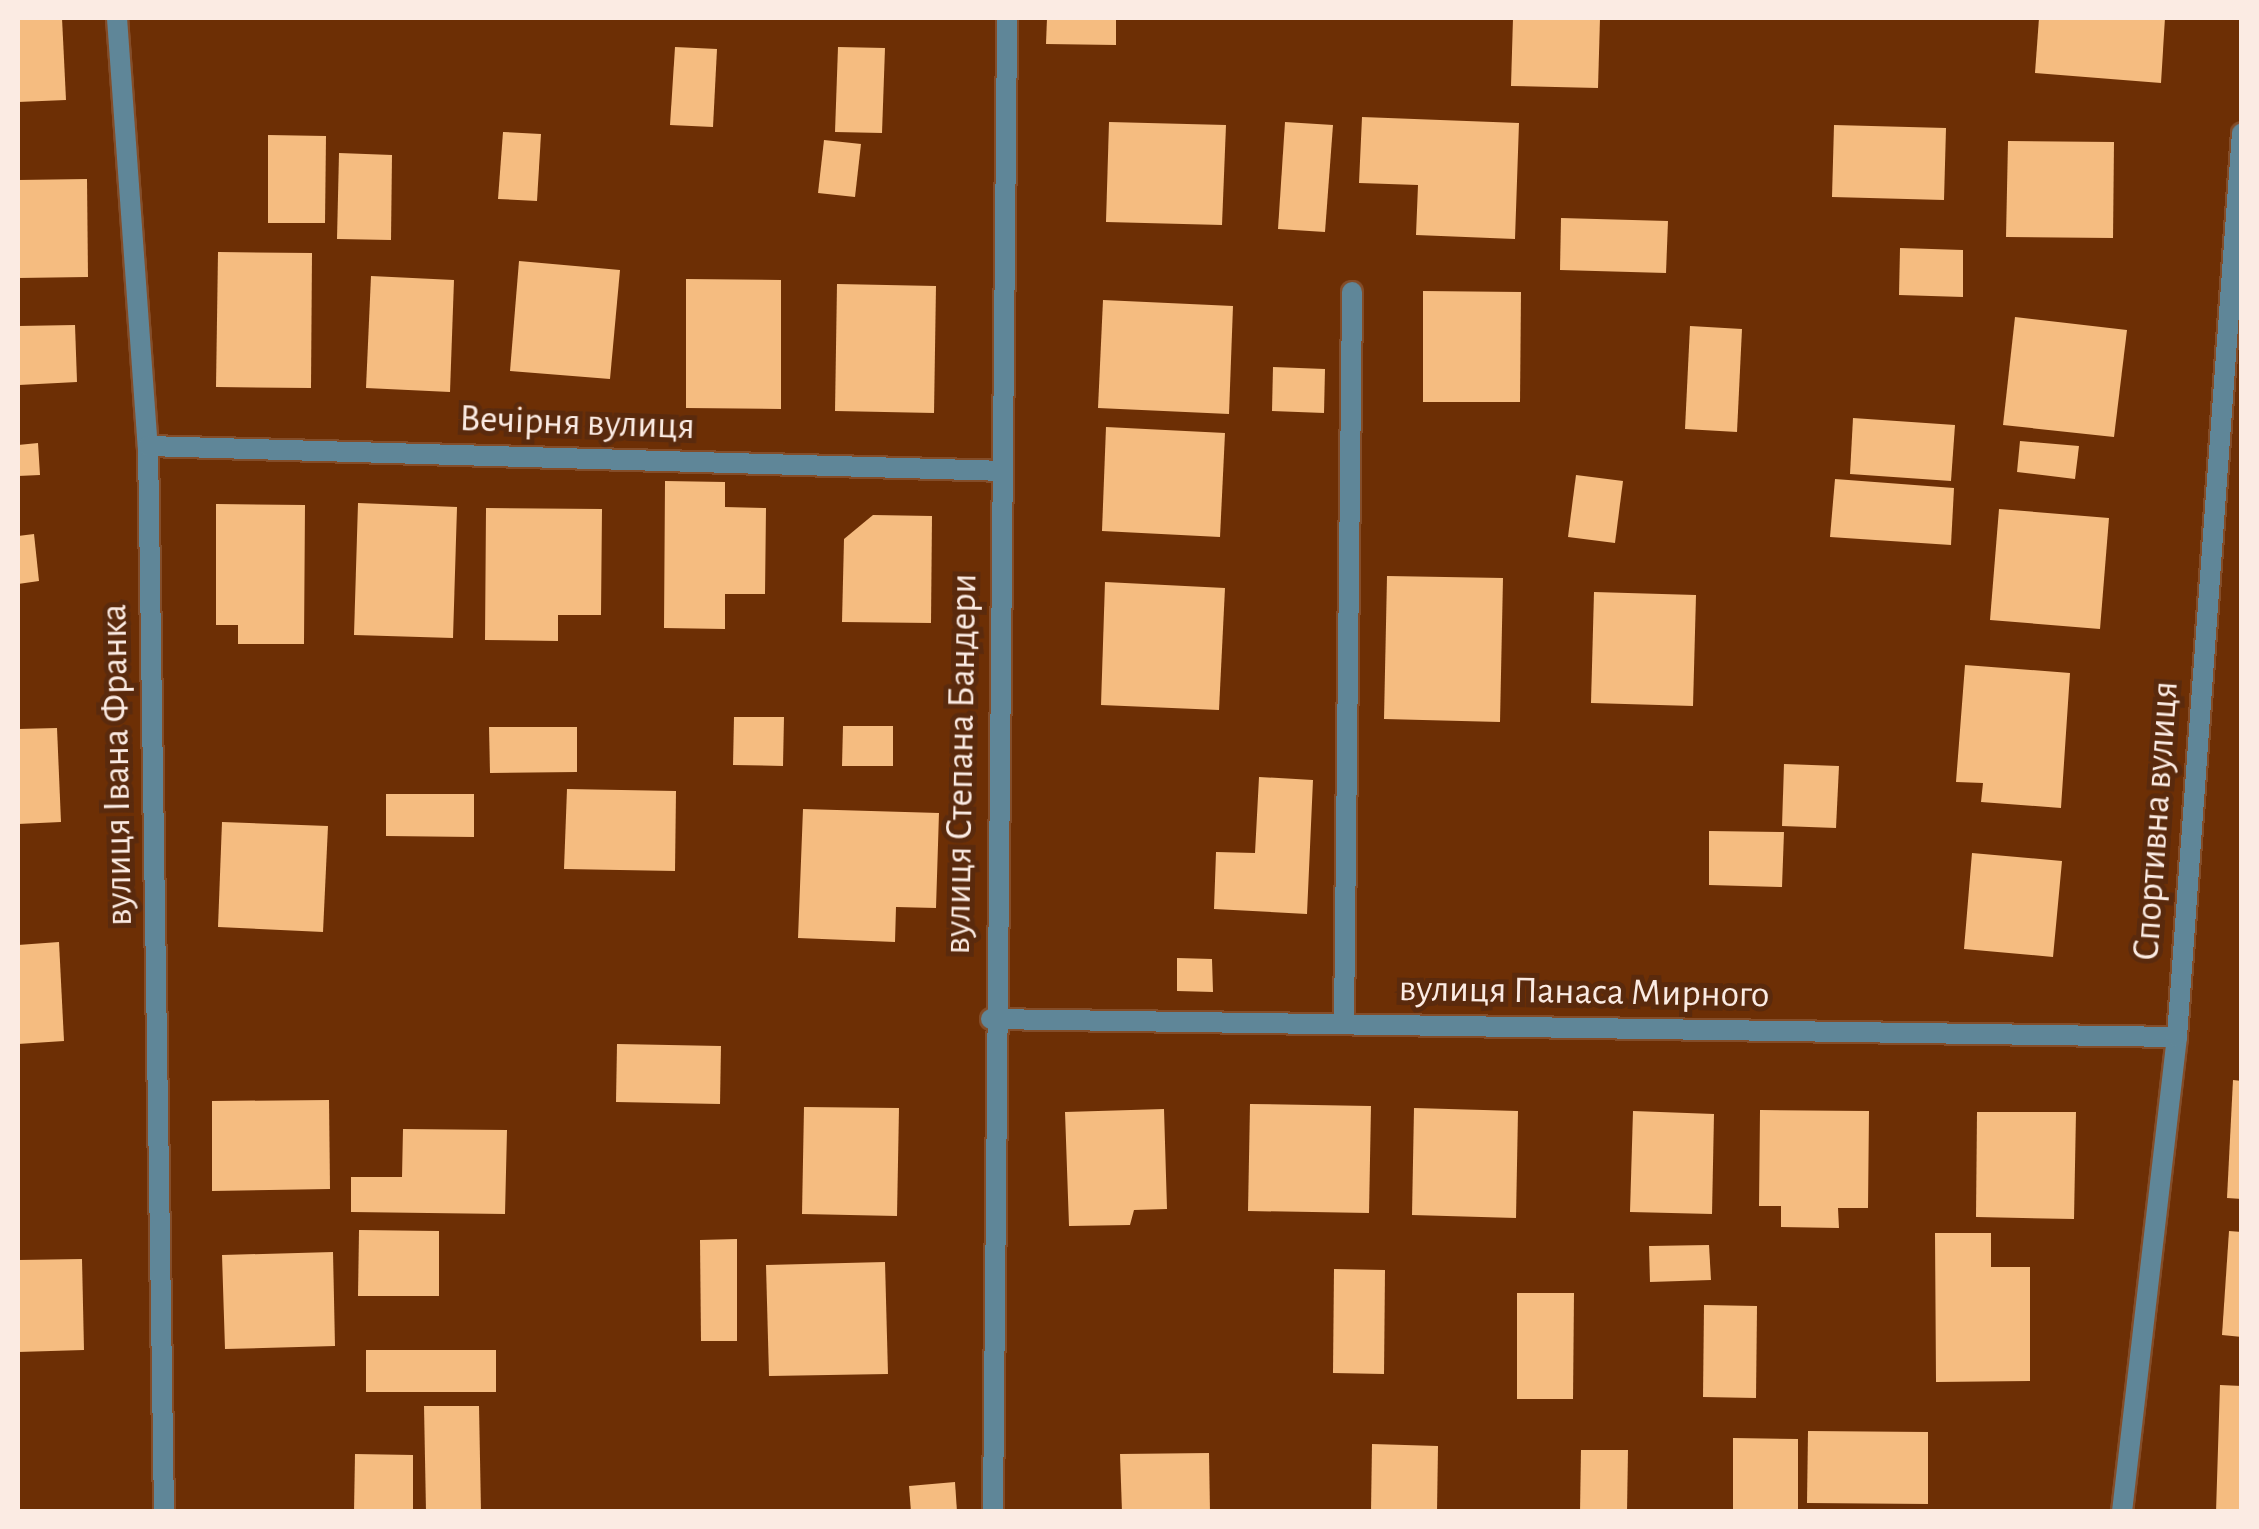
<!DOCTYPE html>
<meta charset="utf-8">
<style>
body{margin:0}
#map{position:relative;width:2259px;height:1529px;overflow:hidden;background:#6d2f05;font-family:"Alegreya Sans",sans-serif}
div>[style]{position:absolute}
.building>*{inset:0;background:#f5bc80}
.roads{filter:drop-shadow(2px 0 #844d29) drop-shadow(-2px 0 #844d29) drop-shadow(0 2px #844d29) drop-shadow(0 -2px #844d29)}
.service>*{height:20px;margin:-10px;padding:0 10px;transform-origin:10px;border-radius:10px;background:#5f8698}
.minor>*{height:20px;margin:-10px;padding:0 10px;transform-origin:10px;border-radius:10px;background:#5f8698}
span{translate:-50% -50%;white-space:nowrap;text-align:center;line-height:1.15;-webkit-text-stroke:10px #5a2a0d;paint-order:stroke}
.street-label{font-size:38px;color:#fbebe3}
.frame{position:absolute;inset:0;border:20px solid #fbebe3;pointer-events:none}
</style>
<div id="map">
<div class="building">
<i style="clip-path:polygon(18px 18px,62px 18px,66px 100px,18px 102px)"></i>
<i style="clip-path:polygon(1047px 18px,1116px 18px,1116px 45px,1046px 44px)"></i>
<i style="clip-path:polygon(1513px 18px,1600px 18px,1598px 88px,1511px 86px)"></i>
<i style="clip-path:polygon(2039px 18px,2165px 18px,2161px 83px,2035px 73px)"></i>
<i style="clip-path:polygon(675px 47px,717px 49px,713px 127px,670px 125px)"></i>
<i style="clip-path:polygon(838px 47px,885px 48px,882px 133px,835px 132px)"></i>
<i style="clip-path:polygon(1362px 117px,1519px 123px,1515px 239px,1416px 235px,1418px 185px,1359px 183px)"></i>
<i style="clip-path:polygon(1109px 122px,1226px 125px,1222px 225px,1106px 222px)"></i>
<i style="clip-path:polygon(1285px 122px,1333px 125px,1325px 232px,1278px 229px)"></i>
<i style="clip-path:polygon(1834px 125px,1946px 128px,1944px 200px,1832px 197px)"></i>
<i style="clip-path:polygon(503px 132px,541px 134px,537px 201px,498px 199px)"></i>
<i style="clip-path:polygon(268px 135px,326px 136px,325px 223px,268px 223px)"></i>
<i style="clip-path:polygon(824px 140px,861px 144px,855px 197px,818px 193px)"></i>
<i style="clip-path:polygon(2008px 141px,2114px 142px,2113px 238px,2006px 237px)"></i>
<i style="clip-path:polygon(339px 153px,392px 155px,391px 240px,337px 239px)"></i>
<i style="clip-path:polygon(87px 179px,88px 277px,18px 278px,18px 180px)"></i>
<i style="clip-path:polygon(1561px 218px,1668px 221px,1666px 273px,1560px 270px)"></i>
<i style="clip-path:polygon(1900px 248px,1963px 250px,1963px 297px,1899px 295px)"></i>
<i style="clip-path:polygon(218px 252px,312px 253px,311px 388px,216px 387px)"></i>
<i style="clip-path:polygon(519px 261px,620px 270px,610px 379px,510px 371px)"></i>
<i style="clip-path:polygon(371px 276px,454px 280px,450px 392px,366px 388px)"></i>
<i style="clip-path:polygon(686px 279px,781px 280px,781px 409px,686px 408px)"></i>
<i style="clip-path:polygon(837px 284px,936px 286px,934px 413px,835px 411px)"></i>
<i style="clip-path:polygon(1423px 291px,1521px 292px,1520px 402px,1423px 402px)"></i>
<i style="clip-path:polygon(1103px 300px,1233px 306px,1229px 414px,1098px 408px)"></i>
<i style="clip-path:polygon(2015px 317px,2127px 330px,2114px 437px,2003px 425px)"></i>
<i style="clip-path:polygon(75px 325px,77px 382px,19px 385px,18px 326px)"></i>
<i style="clip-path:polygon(1690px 326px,1742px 329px,1737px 432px,1685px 429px)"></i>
<i style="clip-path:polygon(1273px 367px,1325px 369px,1324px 413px,1272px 411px)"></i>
<i style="clip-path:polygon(1853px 418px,1955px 425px,1951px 481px,1850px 474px)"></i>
<i style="clip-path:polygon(1106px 427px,1225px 433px,1220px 537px,1102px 531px)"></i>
<i style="clip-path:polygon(2020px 441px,2079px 446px,2075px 479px,2017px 472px)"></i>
<i style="clip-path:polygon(38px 443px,40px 475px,18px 476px,18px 445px)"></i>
<i style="clip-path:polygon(1576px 475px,1623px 481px,1615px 543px,1568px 537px)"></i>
<i style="clip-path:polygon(1835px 479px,1954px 488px,1951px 545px,1830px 537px)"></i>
<i style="clip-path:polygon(665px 481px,725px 482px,725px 507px,766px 508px,765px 594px,725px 594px,725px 629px,664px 628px)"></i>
<i style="clip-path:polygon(358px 503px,457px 507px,453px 638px,354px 635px)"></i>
<i style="clip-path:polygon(216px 504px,305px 505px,304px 644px,238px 644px,238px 625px,216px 625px)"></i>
<i style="clip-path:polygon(486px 508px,602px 509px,601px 615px,558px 615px,558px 641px,485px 640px)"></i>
<i style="clip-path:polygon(1999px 509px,2109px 518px,2100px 629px,1990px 620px)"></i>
<i style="clip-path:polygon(873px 515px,932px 516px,931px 623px,842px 622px,844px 539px)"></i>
<i style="clip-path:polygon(34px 534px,39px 581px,18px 584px,18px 536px)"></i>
<i style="clip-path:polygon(1387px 576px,1503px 578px,1500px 722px,1384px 719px)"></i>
<i style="clip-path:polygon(1105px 582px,1225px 588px,1219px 710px,1101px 705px)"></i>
<i style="clip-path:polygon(1594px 592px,1696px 595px,1693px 706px,1591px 703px)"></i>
<i style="clip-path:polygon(1965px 665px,2070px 673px,2061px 808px,1981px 802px,1983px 783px,1956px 782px)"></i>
<i style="clip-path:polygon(734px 717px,784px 717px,783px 766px,733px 765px)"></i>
<i style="clip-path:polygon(843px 726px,893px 726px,893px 766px,842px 766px)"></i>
<i style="clip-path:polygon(489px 727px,577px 727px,577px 772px,490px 773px)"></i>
<i style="clip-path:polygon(57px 728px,61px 822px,18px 824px,18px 729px)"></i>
<i style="clip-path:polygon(1784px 764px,1839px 766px,1836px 828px,1782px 826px)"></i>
<i style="clip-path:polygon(1259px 777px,1313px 780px,1307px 914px,1214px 909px,1216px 852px,1255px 853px)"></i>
<i style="clip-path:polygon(567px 789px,676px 791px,675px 871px,564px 869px)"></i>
<i style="clip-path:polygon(386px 794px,474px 794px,474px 837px,386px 836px)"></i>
<i style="clip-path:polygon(803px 809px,939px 813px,936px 908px,896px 907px,895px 942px,798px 938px)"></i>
<i style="clip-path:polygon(222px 822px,328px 826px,323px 932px,218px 927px)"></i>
<i style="clip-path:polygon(1709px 831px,1784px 832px,1782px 887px,1709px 885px)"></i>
<i style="clip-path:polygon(1972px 853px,2062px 861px,2053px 957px,1964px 949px)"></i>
<i style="clip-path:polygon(59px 942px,64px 1041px,18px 1044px,18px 945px)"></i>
<i style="clip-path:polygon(1177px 958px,1212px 959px,1213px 992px,1177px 991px)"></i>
<i style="clip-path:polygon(617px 1044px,721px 1046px,720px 1104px,616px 1102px)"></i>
<i style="clip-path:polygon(2233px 1080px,2242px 1081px,2242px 1199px,2227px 1198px)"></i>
<i style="clip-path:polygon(329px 1100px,330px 1189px,212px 1191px,212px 1101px)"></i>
<i style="clip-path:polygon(1250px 1104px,1371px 1106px,1369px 1213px,1248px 1211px)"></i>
<i style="clip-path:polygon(804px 1107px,899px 1108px,897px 1216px,802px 1214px)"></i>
<i style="clip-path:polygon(1414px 1108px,1518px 1111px,1516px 1218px,1412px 1215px)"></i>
<i style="clip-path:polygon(1164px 1109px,1167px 1209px,1134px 1210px,1130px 1225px,1069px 1226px,1065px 1112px)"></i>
<i style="clip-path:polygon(1760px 1110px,1869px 1111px,1868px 1208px,1838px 1208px,1839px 1228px,1781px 1227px,1781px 1206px,1759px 1206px)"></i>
<i style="clip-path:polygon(1633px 1111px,1714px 1114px,1712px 1214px,1630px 1212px)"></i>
<i style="clip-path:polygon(1977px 1112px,2076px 1112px,2074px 1219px,1976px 1217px)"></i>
<i style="clip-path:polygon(403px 1129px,507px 1130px,505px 1214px,351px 1212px,351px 1177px,402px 1177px)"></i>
<i style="clip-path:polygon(359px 1230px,439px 1231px,439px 1296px,358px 1296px)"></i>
<i style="clip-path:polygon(2229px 1231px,2242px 1232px,2242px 1337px,2222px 1335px)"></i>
<i style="clip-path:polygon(1935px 1233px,1991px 1233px,1991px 1267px,2030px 1267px,2030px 1381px,1936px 1382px)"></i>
<i style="clip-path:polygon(737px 1239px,737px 1341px,701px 1341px,700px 1240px)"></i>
<i style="clip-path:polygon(1709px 1245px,1711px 1280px,1650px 1282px,1649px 1246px)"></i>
<i style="clip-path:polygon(333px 1252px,335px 1346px,225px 1349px,222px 1255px)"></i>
<i style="clip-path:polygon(82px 1259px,84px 1350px,18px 1352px,18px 1260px)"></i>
<i style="clip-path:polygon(885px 1262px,888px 1374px,769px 1376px,766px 1265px)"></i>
<i style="clip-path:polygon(1334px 1269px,1385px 1270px,1384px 1374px,1333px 1373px)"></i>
<i style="clip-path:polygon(1517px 1293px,1574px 1293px,1573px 1399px,1517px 1399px)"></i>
<i style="clip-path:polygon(1704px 1305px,1757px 1306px,1756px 1398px,1703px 1397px)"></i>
<i style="clip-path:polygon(366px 1350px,496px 1350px,496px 1392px,366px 1392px)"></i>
<i style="clip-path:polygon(2220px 1385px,2242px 1386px,2242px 1512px,2216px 1512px)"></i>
<i style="clip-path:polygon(424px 1406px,479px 1406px,481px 1512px,426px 1512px)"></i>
<i style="clip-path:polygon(1808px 1431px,1928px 1432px,1928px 1504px,1807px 1503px)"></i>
<i style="clip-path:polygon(1733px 1438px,1798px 1439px,1798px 1512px,1733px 1512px)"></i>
<i style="clip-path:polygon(1372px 1444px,1438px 1446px,1437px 1512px,1371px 1512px)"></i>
<i style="clip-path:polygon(1581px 1450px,1628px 1450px,1627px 1512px,1580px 1512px)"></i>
<i style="clip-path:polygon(1209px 1453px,1210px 1512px,1122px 1512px,1120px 1454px)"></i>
<i style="clip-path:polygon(355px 1454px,413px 1455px,413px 1512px,354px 1512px)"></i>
<i style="clip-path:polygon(955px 1482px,957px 1512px,911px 1512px,909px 1486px)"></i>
</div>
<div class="roads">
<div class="service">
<i style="left:1344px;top:1024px;width:732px;rotate:-89.37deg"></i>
</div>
<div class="minor">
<i style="left:117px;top:18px;width:429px;rotate:85.9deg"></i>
<i style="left:148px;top:446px;width:1066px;rotate:89.14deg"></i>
<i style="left:148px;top:446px;width:855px;rotate:1.67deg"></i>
<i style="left:991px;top:1019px;width:1186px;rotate:0.87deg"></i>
<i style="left:993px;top:1512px;width:1494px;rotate:-89.46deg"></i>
<i style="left:2122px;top:1512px;width:478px;rotate:-83.4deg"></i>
<i style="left:2177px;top:1037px;width:906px;rotate:-85.89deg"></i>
</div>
</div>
<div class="street-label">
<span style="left:577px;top:424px;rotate:2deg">Вечірня вулиця</span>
<span style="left:962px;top:764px;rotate:-89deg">вулиця Степана Бандери</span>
<span style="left:118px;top:765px;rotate:-91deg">вулиця Івана Франка</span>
<span style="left:2157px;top:821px;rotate:-86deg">Спортивна вулиця</span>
<span style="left:1584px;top:993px;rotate:1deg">вулиця Панаса Мирного</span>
</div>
<div class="frame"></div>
</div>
